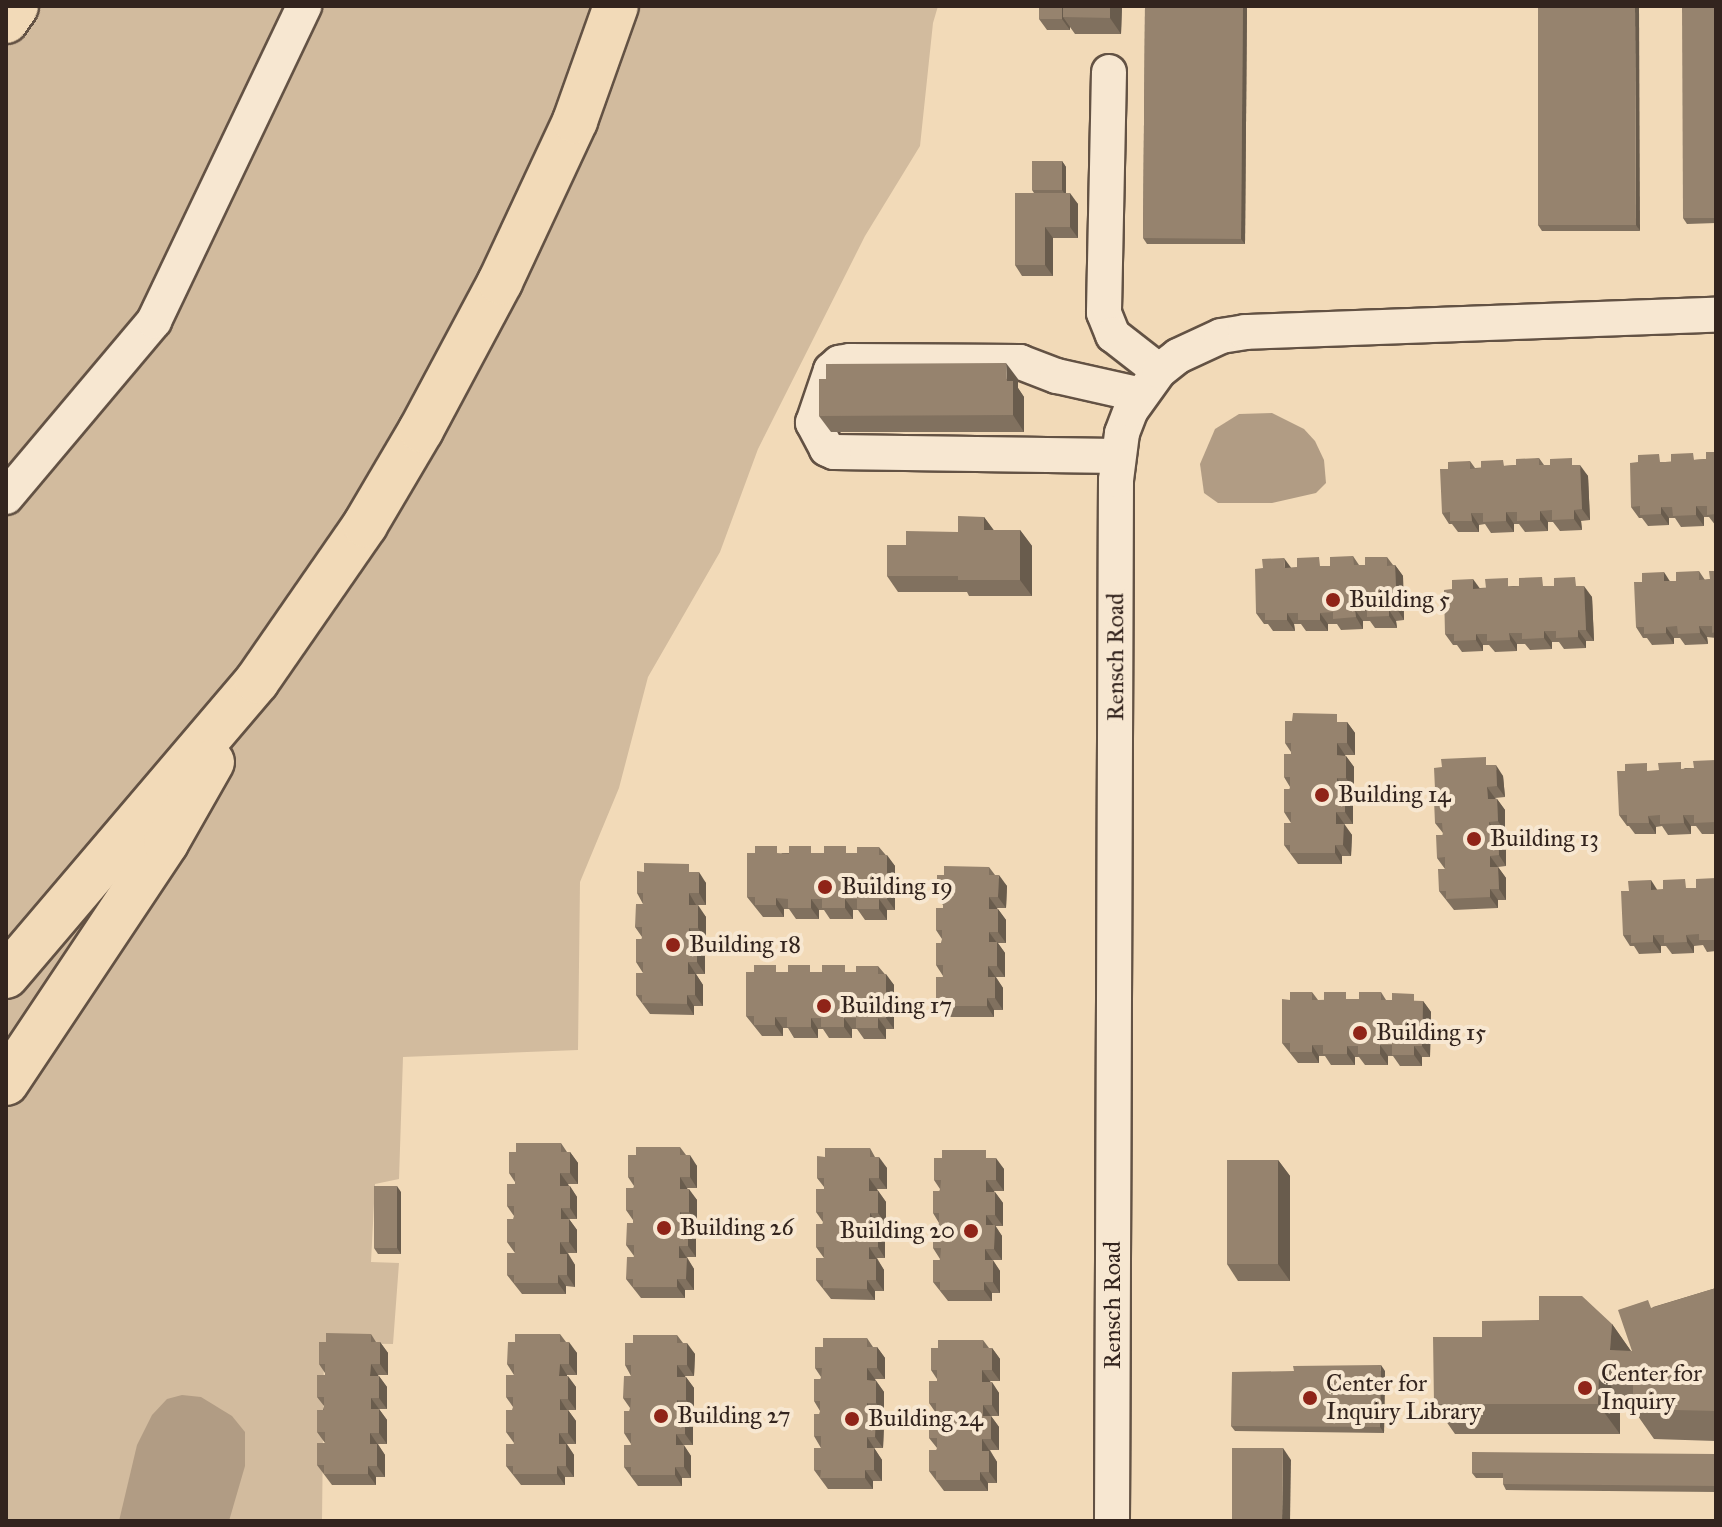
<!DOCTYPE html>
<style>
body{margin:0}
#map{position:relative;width:1722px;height:1527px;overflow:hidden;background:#f2dab8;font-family:"IM FELL Great Primer",serif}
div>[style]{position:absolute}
.green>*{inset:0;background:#d2bb9e}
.water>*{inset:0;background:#b19c84}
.roads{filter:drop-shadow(2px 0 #635244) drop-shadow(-2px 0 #635244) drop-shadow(0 2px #635244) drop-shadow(0 -2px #635244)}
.minor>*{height:34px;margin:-17px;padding:0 17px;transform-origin:17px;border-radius:17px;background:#f7e7d1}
.highway>*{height:44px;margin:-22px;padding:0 22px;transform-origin:22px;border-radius:22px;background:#f2dab8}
.wall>*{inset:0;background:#81715f}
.shaded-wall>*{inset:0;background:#695c4d}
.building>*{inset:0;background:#96836e}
.dots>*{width:22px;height:22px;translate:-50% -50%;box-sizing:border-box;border:4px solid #f7e7d1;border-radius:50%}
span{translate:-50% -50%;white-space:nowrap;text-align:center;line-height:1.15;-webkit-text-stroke:8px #f7e7d1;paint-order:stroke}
.poi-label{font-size:24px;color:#33241e}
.left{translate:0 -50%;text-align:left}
.right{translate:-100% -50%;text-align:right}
.street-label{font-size:24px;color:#33241e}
.frame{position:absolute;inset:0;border:8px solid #33241e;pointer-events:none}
</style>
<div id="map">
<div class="green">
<i style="clip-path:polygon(6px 6px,938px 6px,933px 23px,920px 146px,865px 236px,758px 449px,720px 552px,648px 677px,619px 788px,580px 882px,578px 1050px,403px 1057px,399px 1179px,375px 1184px,371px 1262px,399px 1263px,393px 1344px,324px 1343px,322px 1521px,6px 1521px)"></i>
</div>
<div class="water">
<i style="clip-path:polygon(1272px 413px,1304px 429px,1315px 441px,1324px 460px,1326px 483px,1316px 493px,1272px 503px,1218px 503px,1204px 493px,1200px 464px,1215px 429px,1239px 414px)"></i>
<i style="clip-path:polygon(182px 1395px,201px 1397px,232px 1416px,245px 1432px,245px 1466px,229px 1521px,119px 1521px,137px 1445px,152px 1415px,167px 1399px)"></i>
</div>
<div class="roads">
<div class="minor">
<i style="left:1109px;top:72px;width:241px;rotate:91.2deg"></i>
<i style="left:1104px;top:313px;width:24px;rotate:68deg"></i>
<i style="left:1113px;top:335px;width:58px;rotate:38deg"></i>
<i style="left:1118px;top:456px;width:284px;rotate:-179.2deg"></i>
<i style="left:834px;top:452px;width:8px;rotate:-157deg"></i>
<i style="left:827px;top:449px;width:30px;rotate:-118deg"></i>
<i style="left:813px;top:423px;width:56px;rotate:-71.2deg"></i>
<i style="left:831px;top:370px;width:11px;rotate:-41deg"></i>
<i style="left:839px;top:363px;width:11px;rotate:-10deg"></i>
<i style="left:850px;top:361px;width:170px;rotate:0.3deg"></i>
<i style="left:1020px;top:362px;width:40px;rotate:21deg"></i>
<i style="left:1057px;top:376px;width:86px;rotate:12.7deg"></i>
<i style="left:6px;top:497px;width:230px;rotate:-49.9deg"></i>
<i style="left:154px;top:321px;width:349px;rotate:-64.5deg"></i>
<i style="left:1112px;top:1521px;width:1041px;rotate:-89.78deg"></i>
<i style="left:1116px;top:480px;width:47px;rotate:-82.7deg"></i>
<i style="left:1122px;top:433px;width:25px;rotate:-69deg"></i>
<i style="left:1131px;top:410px;width:48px;rotate:-54.3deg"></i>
<i style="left:1159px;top:371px;width:24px;rotate:-38deg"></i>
<i style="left:1178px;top:356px;width:47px;rotate:-24.9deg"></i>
<i style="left:1221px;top:336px;width:24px;rotate:-9deg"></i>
<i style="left:1245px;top:332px;width:471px;rotate:-2.1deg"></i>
</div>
<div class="highway">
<i style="left:6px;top:21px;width:18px;rotate:-56deg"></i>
<i style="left:6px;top:976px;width:387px;rotate:-49.6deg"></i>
<i style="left:257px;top:681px;width:190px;rotate:-55.3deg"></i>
<i style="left:365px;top:525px;width:110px;rotate:-59.5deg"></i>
<i style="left:421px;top:430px;width:168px;rotate:-61.9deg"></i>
<i style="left:500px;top:282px;width:178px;rotate:-65deg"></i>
<i style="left:575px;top:121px;width:122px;rotate:-70.4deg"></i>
<i style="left:6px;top:1083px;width:288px;rotate:-56.3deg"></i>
<i style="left:166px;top:843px;width:93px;rotate:-60.4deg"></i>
</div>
</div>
<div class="wall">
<i style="clip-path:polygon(1122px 6px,1121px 34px,1075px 34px,1070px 27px,1070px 30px,1047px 30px,1039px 19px)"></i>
<i style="clip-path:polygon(1145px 6px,1247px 6px,1245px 244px,1147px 244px,1143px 238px)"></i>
<i style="clip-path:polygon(1538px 6px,1640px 231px,1542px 231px,1538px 225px)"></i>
<i style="clip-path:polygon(1716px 6px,1716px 223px,1687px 224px,1683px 218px)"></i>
<i style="clip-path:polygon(1062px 161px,1066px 167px,1066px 193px,1078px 204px,1078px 238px,1053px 238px,1053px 276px,1022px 276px,1015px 265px,1034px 193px,1032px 190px)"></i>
<i style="clip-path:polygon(1018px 379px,1018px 388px,1024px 397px,1024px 432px,831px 432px,819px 416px)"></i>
<i style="clip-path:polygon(1716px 452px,1716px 526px,1709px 517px,1704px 517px,1704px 526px,1681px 527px,1675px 518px,1669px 518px,1669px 525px,1648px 526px,1642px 518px,1639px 518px,1631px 507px,1665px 462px,1706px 459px)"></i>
<i style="clip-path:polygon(1539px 458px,1544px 465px,1577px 465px,1588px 476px,1590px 520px,1581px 521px,1582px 530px,1560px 531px,1553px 522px,1548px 522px,1548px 531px,1525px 532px,1519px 524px,1514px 524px,1514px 532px,1491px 533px,1485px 524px,1479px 525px,1479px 532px,1458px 532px,1452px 524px,1449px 524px,1442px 513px,1448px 469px,1470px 461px,1475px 468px,1516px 465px)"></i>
<i style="clip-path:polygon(984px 517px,993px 530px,1020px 530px,1032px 546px,1032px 596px,969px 596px,967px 592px,898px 592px,887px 576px,906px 545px,958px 532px)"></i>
<i style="clip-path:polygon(1353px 556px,1359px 565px,1365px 565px,1387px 557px,1393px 565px,1395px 565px,1403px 576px,1404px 620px,1396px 621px,1397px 628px,1375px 628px,1370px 621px,1363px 621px,1363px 629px,1341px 630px,1337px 624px,1328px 624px,1328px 631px,1306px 631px,1301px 624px,1294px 624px,1295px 631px,1273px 631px,1268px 624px,1264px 624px,1256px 613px,1291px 568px,1330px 566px)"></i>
<i style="clip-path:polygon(1699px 571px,1705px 580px,1710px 579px,1716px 571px,1716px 638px,1707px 637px,1708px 644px,1685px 645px,1680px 638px,1674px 638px,1674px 644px,1652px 645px,1647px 638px,1643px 638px,1636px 627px,1670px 581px,1676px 581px)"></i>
<i style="clip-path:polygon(1514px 586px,1581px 586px,1592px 597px,1594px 641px,1586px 641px,1586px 648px,1564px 649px,1559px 642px,1552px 642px,1552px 649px,1530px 650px,1525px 644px,1517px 644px,1517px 651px,1495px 652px,1489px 645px,1483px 645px,1483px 651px,1462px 652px,1457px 645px,1453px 645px,1445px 634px,1480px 588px)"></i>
<i style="clip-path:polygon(1343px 722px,1347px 722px,1355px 733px,1355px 755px,1345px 755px,1354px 767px,1354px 790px,1346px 790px,1353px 800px,1353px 824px,1344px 824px,1344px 825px,1352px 835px,1351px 856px,1342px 856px,1342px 864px,1298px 864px,1284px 845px,1291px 823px,1284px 812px,1290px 787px,1284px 777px,1291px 754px,1291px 752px,1285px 743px)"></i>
<i style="clip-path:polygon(1716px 760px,1716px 834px,1702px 834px,1696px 826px,1691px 826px,1691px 834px,1668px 835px,1662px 826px,1656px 827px,1656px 834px,1635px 834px,1629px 826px,1627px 826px,1619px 815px,1685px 768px,1694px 768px)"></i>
<i style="clip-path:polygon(1491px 765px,1503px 776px,1505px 797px,1495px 798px,1497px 799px,1505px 810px,1505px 832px,1498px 833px,1506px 843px,1506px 866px,1498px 867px,1506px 878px,1506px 900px,1498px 900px,1498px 908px,1454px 910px,1439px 891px,1445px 869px,1437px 858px,1443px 833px,1435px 823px,1442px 799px,1435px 789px)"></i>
<i style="clip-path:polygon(879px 847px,895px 866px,895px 910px,887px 910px,887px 920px,865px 920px,858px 910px,853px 910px,853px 919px,830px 919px,824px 910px,819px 910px,819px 919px,796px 919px,789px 909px,784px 909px,784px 917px,763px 917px,747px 897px,782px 853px,857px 853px)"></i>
<i style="clip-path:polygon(989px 867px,995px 875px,1007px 886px,1006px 908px,997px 908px,1006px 920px,1006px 943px,998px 943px,1005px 953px,1005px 977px,996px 977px,1003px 988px,1003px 1010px,994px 1010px,994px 1017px,950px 1017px,936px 998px,943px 976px,936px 965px,942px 939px,936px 930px,943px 908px,943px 905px,937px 897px,944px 875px)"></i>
<i style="clip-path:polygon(695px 872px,706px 883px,706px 905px,696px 905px,706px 917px,706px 940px,698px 940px,705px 950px,705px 974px,696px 974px,703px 985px,703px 1006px,694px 1006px,694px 1015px,650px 1014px,636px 995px,643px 973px,636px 962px,642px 937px,635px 927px,643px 904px,637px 893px)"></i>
<i style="clip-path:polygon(1716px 878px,1716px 951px,1707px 952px,1703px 945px,1694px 946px,1694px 953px,1672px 954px,1666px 946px,1661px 946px,1661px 953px,1639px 954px,1634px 946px,1630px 946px,1623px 935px,1691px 888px,1696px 888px)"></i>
<i style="clip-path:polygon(878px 966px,894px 985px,894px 1029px,886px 1029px,886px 1039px,864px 1039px,857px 1029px,852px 1029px,852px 1038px,829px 1038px,823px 1029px,818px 1029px,818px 1038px,794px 1038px,788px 1028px,783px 1028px,783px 1036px,762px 1036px,746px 1016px,754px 972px,856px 972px)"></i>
<i style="clip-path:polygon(1312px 992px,1318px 1000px,1359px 999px,1381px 992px,1386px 1000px,1423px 1001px,1431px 1012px,1430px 1057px,1422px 1057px,1422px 1066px,1400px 1066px,1393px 1056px,1388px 1056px,1388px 1065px,1365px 1065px,1359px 1057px,1355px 1057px,1355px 1065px,1331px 1065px,1325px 1056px,1319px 1056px,1319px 1063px,1298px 1063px,1282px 1043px,1290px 1000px)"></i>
<i style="clip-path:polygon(561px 1143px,567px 1152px,570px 1152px,578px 1163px,578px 1184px,568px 1184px,577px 1197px,577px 1219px,569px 1219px,577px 1230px,577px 1253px,568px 1253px,575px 1265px,575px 1287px,566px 1286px,566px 1294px,522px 1294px,507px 1275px,515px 1253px,507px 1242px,514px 1216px,507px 1206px,515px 1184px,515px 1182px,509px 1173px,516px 1152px)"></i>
<i style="clip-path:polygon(680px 1147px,686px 1155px,697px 1166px,697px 1188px,687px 1188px,697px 1200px,697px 1223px,688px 1223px,696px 1234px,696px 1257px,687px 1257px,694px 1269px,694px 1290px,685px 1290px,685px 1298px,641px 1298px,626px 1279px,634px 1256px,626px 1245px,633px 1223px,633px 1220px,626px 1210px,634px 1186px,628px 1177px,636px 1155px)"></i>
<i style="clip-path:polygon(870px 1148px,875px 1157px,887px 1168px,887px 1189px,877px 1189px,886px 1202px,886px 1224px,878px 1224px,885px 1235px,885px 1258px,877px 1258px,884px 1270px,884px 1291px,875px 1291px,875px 1300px,831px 1299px,816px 1280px,824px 1258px,816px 1247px,823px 1222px,816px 1212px,824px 1189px,824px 1187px,817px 1178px,825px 1157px)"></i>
<i style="clip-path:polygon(992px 1158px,1004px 1169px,1004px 1191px,994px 1191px,1003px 1203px,1003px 1226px,995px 1226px,1002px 1236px,1002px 1260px,993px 1260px,1000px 1271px,1000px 1293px,992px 1293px,992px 1301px,948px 1301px,933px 1282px,940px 1259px,933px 1248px,939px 1223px,933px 1213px,940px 1189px,934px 1180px)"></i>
<i style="clip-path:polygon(1278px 1160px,1290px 1176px,1290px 1281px,1238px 1281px,1227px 1264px)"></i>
<i style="clip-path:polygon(401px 1192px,401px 1254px,378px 1254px,374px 1248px)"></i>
<i style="clip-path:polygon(1716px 1288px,1716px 1441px,1654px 1439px,1633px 1409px,1633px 1399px,1620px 1399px,1620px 1434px,1455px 1434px,1434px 1404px,1482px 1337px,1612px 1324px,1631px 1351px,1632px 1351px,1653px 1307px)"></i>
<i style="clip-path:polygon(371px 1334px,376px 1342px,380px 1342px,388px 1353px,388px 1375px,378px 1375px,387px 1387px,387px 1409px,379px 1409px,387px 1420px,387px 1444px,378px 1444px,385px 1455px,385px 1477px,376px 1477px,376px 1485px,332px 1485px,317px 1465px,325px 1443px,317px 1432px,324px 1406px,317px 1397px,325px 1375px,325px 1373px,319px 1364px,326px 1342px)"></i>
<i style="clip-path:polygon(560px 1334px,566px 1342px,577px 1353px,577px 1375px,567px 1375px,567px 1376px,576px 1387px,576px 1410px,568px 1410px,576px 1421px,576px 1444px,567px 1444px,574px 1455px,574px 1477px,565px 1477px,565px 1485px,521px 1485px,506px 1466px,514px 1443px,506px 1432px,513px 1407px,506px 1397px,514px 1375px,507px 1364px,515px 1342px)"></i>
<i style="clip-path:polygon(677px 1335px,683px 1343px,695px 1354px,694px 1376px,685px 1376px,694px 1388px,694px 1411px,686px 1411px,693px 1421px,693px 1445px,684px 1445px,691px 1456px,691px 1478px,682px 1478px,682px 1486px,638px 1486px,624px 1467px,631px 1444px,624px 1433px,630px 1408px,623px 1398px,631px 1376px,625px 1365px,633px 1343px)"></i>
<i style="clip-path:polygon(867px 1338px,873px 1347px,877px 1347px,885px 1358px,885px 1379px,875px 1379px,884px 1392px,884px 1414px,876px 1414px,884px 1425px,883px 1448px,874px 1448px,882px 1460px,882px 1481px,873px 1481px,873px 1489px,828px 1489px,814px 1470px,821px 1448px,814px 1436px,820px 1411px,814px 1401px,821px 1377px,815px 1368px,823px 1347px)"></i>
<i style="clip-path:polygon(983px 1340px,989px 1348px,992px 1348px,1000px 1359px,1000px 1381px,990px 1381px,999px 1393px,999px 1416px,991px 1416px,999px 1427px,999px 1450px,990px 1450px,997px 1462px,997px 1483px,988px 1483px,988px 1491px,944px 1491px,929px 1471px,937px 1448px,929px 1438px,936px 1413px,929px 1403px,937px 1381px,937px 1379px,931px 1370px,938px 1348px)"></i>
<i style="clip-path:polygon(1294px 1371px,1385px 1371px,1384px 1433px,1235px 1431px,1231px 1426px)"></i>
<i style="clip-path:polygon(1716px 1454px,1716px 1492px,1506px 1490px,1503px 1484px,1503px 1478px,1476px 1478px,1472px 1473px)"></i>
</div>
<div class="shaded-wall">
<i style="clip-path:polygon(1062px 6px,1070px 6px,1063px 17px,1070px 27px,1070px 30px,1062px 19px)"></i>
<i style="clip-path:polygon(1110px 6px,1122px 6px,1121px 34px,1110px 18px)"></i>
<i style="clip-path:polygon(1243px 6px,1247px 6px,1245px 244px,1241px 239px)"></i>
<i style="clip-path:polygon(1635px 6px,1639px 6px,1640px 231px,1636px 225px)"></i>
<i style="clip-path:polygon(1062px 161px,1066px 167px,1066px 196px,1062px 190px)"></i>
<i style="clip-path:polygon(1070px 193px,1078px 204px,1078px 238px,1070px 227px)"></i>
<i style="clip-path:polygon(1045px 227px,1053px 238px,1053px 276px,1045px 265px)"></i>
<i style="clip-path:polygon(1006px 363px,1018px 379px,1018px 388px,1024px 397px,1024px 432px,1013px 415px,1007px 381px)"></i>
<i style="clip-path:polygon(1580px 465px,1588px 476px,1590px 520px,1582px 509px)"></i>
<i style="clip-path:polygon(1696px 506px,1704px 517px,1704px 526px,1696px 515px)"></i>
<i style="clip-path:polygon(1661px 507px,1669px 518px,1669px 525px,1661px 514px)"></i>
<i style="clip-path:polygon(1574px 510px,1581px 521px,1582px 530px,1574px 519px)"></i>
<i style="clip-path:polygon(1540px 511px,1548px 522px,1548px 531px,1540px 520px)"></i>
<i style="clip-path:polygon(1506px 512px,1514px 524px,1514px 532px,1506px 521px)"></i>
<i style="clip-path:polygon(1471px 513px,1479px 525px,1479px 532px,1472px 521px)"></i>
<i style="clip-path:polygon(984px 517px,996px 533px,984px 530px)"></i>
<i style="clip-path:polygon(1020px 530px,1032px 546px,1032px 596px,1020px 580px)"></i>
<i style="clip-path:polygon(1284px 558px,1292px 569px,1285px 568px)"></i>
<i style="clip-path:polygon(1395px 565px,1403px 576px,1404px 620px,1397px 609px)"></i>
<i style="clip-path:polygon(1664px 572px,1671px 583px,1664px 581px)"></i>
<i style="clip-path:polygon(1473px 579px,1481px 590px,1473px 589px)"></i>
<i style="clip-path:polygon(1584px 586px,1592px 597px,1594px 641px,1586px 630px)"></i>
<i style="clip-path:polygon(1355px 610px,1363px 621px,1363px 629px,1356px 617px)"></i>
<i style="clip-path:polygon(1389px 610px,1396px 621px,1397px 628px,1389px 616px)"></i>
<i style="clip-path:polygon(1287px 613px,1294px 624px,1295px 631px,1287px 620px)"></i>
<i style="clip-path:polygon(1320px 613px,1328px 624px,1328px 631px,1320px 620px)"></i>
<i style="clip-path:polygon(1699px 626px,1707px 637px,1708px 644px,1700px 633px)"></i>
<i style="clip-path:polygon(1666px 627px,1674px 638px,1674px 644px,1666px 633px)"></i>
<i style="clip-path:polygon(1578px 630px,1586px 641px,1586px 648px,1578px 637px)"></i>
<i style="clip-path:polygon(1544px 631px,1552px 642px,1552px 649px,1544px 638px)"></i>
<i style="clip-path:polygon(1509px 633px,1517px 644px,1517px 651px,1510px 640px)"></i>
<i style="clip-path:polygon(1476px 634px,1483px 645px,1483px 651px,1476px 640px)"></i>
<i style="clip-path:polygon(1347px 722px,1355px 733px,1355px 755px,1347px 743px)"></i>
<i style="clip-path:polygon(1337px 743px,1345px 755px,1345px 767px,1337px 755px)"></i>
<i style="clip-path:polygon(1346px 756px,1354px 767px,1354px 790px,1346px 778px)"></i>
<i style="clip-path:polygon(1496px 765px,1503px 776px,1505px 797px,1497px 786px)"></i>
<i style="clip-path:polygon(1337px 778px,1345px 790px,1337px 789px)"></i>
<i style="clip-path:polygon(1487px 787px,1495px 798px,1495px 810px,1488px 799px)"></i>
<i style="clip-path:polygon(1345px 789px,1353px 800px,1353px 824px,1345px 812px)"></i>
<i style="clip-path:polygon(1497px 799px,1505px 810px,1505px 832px,1498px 821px)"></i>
<i style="clip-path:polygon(1336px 812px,1352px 835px,1351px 856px,1343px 845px,1336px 824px)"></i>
<i style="clip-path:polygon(1683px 815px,1691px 826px,1691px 834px,1684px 823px)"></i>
<i style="clip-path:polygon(1648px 816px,1656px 827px,1656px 834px,1649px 823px)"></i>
<i style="clip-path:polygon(1489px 822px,1497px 833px,1490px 832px)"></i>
<i style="clip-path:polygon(1498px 832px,1506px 843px,1506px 866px,1499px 855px)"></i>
<i style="clip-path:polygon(1335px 845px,1342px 856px,1342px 864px,1335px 853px)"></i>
<i style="clip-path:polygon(887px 855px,895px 866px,895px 910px,887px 899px)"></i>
<i style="clip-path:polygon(1490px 856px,1498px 867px,1490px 867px)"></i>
<i style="clip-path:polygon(1498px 867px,1506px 878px,1506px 900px,1499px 889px)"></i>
<i style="clip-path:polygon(699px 872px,706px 883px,706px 905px,699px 893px)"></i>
<i style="clip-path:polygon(999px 875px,1007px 886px,1006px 908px,998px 897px)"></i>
<i style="clip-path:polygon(1651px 880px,1658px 891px,1651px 890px)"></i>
<i style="clip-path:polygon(1490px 889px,1498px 900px,1498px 908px,1490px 897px)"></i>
<i style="clip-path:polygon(689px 893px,696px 905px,696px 917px,689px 905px)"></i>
<i style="clip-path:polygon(989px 897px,997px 908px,996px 920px,989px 909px)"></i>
<i style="clip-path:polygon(776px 898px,784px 909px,784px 917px,776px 905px)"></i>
<i style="clip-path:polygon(811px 899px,819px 910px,819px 919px,811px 908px)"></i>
<i style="clip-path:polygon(845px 899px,853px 910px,853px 919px,845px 908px)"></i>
<i style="clip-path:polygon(879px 899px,887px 910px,887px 920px,879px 909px)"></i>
<i style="clip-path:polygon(698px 905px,706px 917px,706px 940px,698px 928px)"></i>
<i style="clip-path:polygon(998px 909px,1006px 920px,1006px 943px,998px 932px)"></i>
<i style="clip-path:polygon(689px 928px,697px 940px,689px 939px)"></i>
<i style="clip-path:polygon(989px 932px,997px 943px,989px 942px)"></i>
<i style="clip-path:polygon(1653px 935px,1661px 946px,1661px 953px,1653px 942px)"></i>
<i style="clip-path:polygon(1686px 935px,1694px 946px,1694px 953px,1687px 942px)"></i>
<i style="clip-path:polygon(697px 939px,705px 950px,705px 974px,697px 962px)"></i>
<i style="clip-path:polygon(997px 942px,1005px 953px,1005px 977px,997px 966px)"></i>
<i style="clip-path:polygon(688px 962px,703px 985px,703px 1006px,695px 995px,688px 974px)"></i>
<i style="clip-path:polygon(988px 966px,1003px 988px,1003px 1010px,995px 998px,988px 977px)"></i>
<i style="clip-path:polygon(886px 974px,894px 985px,894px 1029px,886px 1018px)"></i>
<i style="clip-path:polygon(687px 995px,694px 1006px,694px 1015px,687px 1004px)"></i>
<i style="clip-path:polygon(987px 998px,994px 1010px,994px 1017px,987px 1006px)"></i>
<i style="clip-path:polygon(1423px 1001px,1431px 1012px,1430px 1057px,1422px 1046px)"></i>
<i style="clip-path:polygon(775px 1017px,783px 1028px,783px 1036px,775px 1025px)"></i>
<i style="clip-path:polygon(811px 1018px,818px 1029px,818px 1038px,811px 1027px)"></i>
<i style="clip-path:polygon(844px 1018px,852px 1029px,852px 1038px,844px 1027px)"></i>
<i style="clip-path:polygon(878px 1018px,886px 1029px,886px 1039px,878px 1028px)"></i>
<i style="clip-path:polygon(1312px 1045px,1319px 1056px,1319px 1063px,1312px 1052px)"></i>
<i style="clip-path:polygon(1380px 1045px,1388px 1056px,1388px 1065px,1380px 1054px)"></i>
<i style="clip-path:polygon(1347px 1046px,1355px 1057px,1355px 1065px,1347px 1054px)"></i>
<i style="clip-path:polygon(1414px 1046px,1422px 1057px,1422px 1066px,1414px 1055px)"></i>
<i style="clip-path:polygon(570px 1152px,578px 1163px,578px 1184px,570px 1173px)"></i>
<i style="clip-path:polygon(690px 1155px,697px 1166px,697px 1188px,690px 1177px)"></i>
<i style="clip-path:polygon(879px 1157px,887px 1168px,887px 1189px,879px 1178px)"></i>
<i style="clip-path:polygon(996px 1158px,1004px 1169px,1004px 1191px,996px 1180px)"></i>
<i style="clip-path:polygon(1278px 1160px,1290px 1176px,1290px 1281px,1278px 1264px)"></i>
<i style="clip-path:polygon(560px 1173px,568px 1184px,568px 1197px,560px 1186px)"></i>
<i style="clip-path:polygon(680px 1177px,687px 1188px,687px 1200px,680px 1189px)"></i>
<i style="clip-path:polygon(869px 1178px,877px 1189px,877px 1202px,869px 1191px)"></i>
<i style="clip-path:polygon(986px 1180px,994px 1191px,994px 1203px,986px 1192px)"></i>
<i style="clip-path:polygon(397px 1186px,401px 1192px,401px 1254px,397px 1248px)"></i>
<i style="clip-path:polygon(570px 1186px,577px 1197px,577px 1219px,570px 1208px)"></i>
<i style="clip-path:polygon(689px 1189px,697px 1200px,697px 1223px,689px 1212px)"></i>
<i style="clip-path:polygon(878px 1191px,886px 1202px,886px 1224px,878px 1213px)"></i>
<i style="clip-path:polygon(995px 1192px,1003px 1203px,1003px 1226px,995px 1215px)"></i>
<i style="clip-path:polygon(561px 1208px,569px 1219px,561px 1219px)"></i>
<i style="clip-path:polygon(680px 1212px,688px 1223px,680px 1223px)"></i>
<i style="clip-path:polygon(870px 1213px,877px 1224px,870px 1224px)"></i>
<i style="clip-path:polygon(986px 1215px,994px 1226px,986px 1225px)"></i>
<i style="clip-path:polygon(569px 1219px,577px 1230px,577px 1253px,569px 1242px)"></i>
<i style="clip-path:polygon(688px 1223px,696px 1234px,696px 1257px,688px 1246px)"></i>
<i style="clip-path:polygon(878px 1224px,885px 1235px,885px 1258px,878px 1247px)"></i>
<i style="clip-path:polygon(995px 1225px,1002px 1236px,1002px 1260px,994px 1249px)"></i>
<i style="clip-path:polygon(560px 1242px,575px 1265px,575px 1287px,567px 1275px,560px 1254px)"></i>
<i style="clip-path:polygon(679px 1246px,694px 1269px,694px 1290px,686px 1279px,679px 1258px)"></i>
<i style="clip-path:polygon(869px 1247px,884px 1270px,884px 1291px,876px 1280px,869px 1259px)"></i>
<i style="clip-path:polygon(985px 1249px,1000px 1271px,1000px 1293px,993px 1282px,985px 1260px)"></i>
<i style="clip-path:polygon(558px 1275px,566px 1286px,566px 1294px,558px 1283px)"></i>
<i style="clip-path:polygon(677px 1279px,685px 1290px,685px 1298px,677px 1287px)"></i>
<i style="clip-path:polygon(867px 1280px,875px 1291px,875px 1300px,867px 1289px)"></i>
<i style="clip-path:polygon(984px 1282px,992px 1293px,992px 1301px,984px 1290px)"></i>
<i style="clip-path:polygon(1612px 1324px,1633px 1354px,1610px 1350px)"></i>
<i style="clip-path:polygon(380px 1342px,388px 1353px,388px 1375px,380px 1364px)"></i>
<i style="clip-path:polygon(569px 1342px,577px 1353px,577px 1375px,569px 1364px)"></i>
<i style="clip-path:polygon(687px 1343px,695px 1354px,694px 1376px,687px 1365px)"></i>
<i style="clip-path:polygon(877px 1347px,885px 1358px,885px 1379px,877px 1368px)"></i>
<i style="clip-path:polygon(992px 1348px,1000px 1359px,1000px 1381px,992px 1370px)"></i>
<i style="clip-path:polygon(371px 1364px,378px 1375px,378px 1387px,370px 1376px)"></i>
<i style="clip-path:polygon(560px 1364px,567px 1375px,567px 1387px,559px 1376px)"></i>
<i style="clip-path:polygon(677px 1365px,685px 1376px,684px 1388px,677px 1377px)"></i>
<i style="clip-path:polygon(1381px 1365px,1385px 1371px,1384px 1433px,1380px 1427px)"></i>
<i style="clip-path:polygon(867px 1368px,875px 1379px,875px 1391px,867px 1380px)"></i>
<i style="clip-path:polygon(1599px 1369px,1620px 1399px,1620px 1434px,1598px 1404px)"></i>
<i style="clip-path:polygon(982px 1370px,990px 1381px,990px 1393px,982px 1382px)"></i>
<i style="clip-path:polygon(379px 1376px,387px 1387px,387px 1409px,379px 1398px)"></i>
<i style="clip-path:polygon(568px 1376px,576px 1387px,576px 1410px,568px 1399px)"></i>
<i style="clip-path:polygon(686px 1377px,694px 1388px,694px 1411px,686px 1400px)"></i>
<i style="clip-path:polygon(876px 1381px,884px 1392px,884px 1414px,876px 1403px)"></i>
<i style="clip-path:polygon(992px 1382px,999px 1393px,999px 1416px,992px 1405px)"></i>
<i style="clip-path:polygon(371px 1398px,379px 1409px,371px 1409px)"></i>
<i style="clip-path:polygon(560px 1399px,567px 1410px,560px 1410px)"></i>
<i style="clip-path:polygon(677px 1400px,685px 1411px,677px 1410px)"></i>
<i style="clip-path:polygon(867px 1403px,875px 1414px,867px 1413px)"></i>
<i style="clip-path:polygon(983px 1405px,991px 1416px,983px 1416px)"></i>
<i style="clip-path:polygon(379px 1409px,387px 1420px,387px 1444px,379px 1433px)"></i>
<i style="clip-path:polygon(568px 1410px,576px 1421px,576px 1444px,568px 1433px)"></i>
<i style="clip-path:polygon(685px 1410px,693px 1421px,693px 1445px,685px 1434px)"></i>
<i style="clip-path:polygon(876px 1413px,884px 1425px,883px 1448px,875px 1437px)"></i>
<i style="clip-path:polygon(991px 1416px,999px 1427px,999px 1450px,991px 1439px)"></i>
<i style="clip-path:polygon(370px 1433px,385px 1455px,385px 1477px,377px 1466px,370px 1444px)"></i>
<i style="clip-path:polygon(559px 1433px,574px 1455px,574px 1477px,566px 1466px,559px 1444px)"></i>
<i style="clip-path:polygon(676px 1434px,691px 1456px,691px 1478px,684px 1467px,676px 1445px)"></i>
<i style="clip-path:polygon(867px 1437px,882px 1460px,882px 1481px,874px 1470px,867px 1448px)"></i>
<i style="clip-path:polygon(982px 1439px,997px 1462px,997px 1483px,989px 1472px,982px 1451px)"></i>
<i style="clip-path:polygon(1283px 1448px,1291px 1460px,1290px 1521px,1282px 1521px)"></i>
<i style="clip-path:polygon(368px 1466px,376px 1477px,376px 1485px,368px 1474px)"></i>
<i style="clip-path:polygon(557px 1466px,565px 1477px,565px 1485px,557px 1474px)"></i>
<i style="clip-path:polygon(675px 1467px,682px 1478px,682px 1486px,675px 1475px)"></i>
<i style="clip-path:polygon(865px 1470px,873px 1481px,873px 1489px,865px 1478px)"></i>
<i style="clip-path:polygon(980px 1472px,988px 1483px,988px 1491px,980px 1480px)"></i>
</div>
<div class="building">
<i style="clip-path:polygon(1039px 6px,1062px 6px,1062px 19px,1039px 19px)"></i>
<i style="clip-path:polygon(1063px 6px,1110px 6px,1110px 18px,1063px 17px)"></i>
<i style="clip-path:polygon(1145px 6px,1243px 6px,1241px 239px,1143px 238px)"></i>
<i style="clip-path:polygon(1538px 6px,1635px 6px,1636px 225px,1538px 225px)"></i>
<i style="clip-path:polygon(1682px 6px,1716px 6px,1716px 218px,1683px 218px)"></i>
<i style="clip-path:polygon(1032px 161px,1062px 161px,1062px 190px,1032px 190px)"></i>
<i style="clip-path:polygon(1015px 193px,1070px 193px,1070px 227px,1045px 227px,1045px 265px,1015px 265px)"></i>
<i style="clip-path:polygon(1006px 363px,1007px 381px,1013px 381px,1013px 415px,819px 416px,819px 379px,826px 379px,826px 364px)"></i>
<i style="clip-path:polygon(1706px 452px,1716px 452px,1716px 514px,1707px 515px,1707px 506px,1696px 506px,1696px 515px,1673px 516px,1672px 507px,1661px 507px,1661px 514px,1640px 515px,1640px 506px,1631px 507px,1630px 463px,1638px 462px,1638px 455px,1659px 454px,1660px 462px,1671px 462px,1671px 454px,1693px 453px,1694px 460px,1706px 459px)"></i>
<i style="clip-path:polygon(1539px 458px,1539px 465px,1550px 465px,1550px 459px,1572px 458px,1572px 465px,1580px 465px,1582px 509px,1574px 510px,1574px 519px,1552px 520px,1552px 510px,1540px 511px,1540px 520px,1517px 521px,1517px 512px,1506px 512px,1506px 521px,1483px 522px,1483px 513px,1471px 513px,1472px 521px,1450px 521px,1450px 512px,1442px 513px,1440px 469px,1448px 469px,1448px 462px,1470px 461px,1470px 469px,1481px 468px,1481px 461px,1503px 460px,1504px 466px,1516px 465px,1516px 459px)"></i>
<i style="clip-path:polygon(958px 516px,984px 517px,984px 530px,1020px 530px,1020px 580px,958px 580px,958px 576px,887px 576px,887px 545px,906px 545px,906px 531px,958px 532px)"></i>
<i style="clip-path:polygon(1353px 556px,1354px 565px,1365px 565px,1365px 557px,1387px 557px,1387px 566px,1395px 565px,1397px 609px,1389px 610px,1389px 616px,1367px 617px,1367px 610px,1355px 610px,1356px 617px,1333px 619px,1333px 612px,1320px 613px,1320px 620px,1298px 620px,1298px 613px,1287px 613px,1287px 620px,1265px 620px,1265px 613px,1256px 613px,1255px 569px,1263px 568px,1262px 559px,1284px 558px,1285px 568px,1297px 567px,1297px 558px,1319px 557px,1320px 566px,1330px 566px,1330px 557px)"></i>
<i style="clip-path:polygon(1699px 571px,1699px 580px,1710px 579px,1709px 571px,1716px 571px,1716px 632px,1712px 633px,1712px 626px,1699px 626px,1700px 633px,1678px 634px,1677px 626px,1666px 627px,1666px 633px,1644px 634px,1644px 627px,1636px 627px,1634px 582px,1642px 582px,1642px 573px,1664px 572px,1664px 581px,1676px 581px,1676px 572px)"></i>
<i style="clip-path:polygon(1542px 577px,1543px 586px,1554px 586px,1554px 578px,1575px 577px,1576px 586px,1584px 586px,1586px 630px,1578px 630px,1578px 637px,1556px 638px,1556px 631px,1544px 631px,1544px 638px,1522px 639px,1522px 633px,1509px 633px,1510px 640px,1487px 641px,1487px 634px,1476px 634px,1476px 640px,1454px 641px,1454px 634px,1445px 634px,1444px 590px,1452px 589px,1452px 580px,1473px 579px,1473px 589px,1486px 588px,1485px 579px,1508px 578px,1508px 587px,1519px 586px,1519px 578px)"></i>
<i style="clip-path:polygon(1293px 713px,1337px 714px,1337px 722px,1347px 722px,1347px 743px,1337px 743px,1337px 755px,1346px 756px,1346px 778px,1337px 778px,1337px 789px,1345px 789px,1345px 812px,1336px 812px,1336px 824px,1344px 824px,1343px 845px,1335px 845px,1335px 853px,1290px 853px,1290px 845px,1284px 845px,1284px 823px,1291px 823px,1291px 812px,1284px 812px,1284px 789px,1290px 789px,1290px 777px,1284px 777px,1284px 754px,1291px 754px,1291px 743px,1285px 743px,1285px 721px,1292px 721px)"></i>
<i style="clip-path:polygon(1486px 757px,1486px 765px,1496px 765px,1497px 786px,1487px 787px,1488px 799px,1497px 799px,1498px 821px,1489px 822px,1490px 832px,1498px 832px,1499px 855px,1490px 856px,1490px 867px,1498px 867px,1499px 889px,1490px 889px,1490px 897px,1446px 899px,1446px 891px,1439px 891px,1438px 869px,1445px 869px,1445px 857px,1437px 858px,1436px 835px,1443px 835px,1442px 823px,1435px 823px,1434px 800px,1442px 800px,1442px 789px,1435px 789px,1434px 768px,1442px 767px,1441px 759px)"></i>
<i style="clip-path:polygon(1716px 760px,1716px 822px,1694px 823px,1694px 815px,1683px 815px,1684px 823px,1660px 824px,1660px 815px,1648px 816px,1649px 823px,1627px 823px,1627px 815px,1619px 815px,1617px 771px,1625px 771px,1625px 764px,1647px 763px,1647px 771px,1659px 770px,1658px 763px,1681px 762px,1681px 769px,1694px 768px,1693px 761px)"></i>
<i style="clip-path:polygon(755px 846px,777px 846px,777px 853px,789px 854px,789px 846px,811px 846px,811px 853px,824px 853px,824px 846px,846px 846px,846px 853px,857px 853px,857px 847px,879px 847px,879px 855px,887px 855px,887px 899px,879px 899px,879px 909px,857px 909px,857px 899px,845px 899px,845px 908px,822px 908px,822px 899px,811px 899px,811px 908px,788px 908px,788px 899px,776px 898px,776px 905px,755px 905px,755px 897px,747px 897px,747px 853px,755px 853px)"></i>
<i style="clip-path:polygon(644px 863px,689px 864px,689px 872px,699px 872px,699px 893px,689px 893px,689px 905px,698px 905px,698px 928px,689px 928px,689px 939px,697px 939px,697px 962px,688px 962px,688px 974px,695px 974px,695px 995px,687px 995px,687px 1004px,642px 1003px,642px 995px,636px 995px,636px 973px,643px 973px,643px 962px,636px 962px,636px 939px,642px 939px,642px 927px,635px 927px,636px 904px,643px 904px,643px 893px,637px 893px,637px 871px,644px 872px)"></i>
<i style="clip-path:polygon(944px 866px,989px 867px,989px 875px,999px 875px,998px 897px,989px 897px,989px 909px,998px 909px,998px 932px,989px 932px,989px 942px,997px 942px,997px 966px,988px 966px,988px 977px,995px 977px,995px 998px,987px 998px,987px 1006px,942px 1006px,942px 998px,936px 998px,936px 977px,943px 977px,943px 965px,936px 965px,936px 943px,942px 943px,942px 930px,936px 930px,936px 908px,943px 908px,943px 897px,937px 897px,937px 875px,944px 875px)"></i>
<i style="clip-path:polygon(1716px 878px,1716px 940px,1699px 940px,1699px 934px,1686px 935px,1687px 942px,1664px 943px,1664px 935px,1653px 935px,1653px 942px,1631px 943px,1631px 935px,1623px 935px,1621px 891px,1629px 891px,1628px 881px,1651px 880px,1651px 890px,1663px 889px,1663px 880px,1685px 879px,1686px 888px,1696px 888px,1696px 879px)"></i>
<i style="clip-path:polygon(754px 965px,776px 965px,776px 972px,788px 972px,788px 965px,810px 965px,810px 972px,822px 972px,822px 965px,845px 965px,845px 972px,856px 972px,856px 966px,878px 966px,878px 974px,886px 974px,886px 1018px,878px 1018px,878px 1028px,856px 1028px,856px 1018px,844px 1018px,844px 1027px,821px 1027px,821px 1018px,811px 1018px,811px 1027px,787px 1027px,787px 1017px,775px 1017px,775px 1025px,754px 1025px,754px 1016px,746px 1016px,746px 972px,754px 972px)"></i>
<i style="clip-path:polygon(1290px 992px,1312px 992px,1312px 1000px,1324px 1000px,1324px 992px,1346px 992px,1346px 999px,1359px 999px,1359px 992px,1381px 992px,1381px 1000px,1392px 1000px,1392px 993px,1414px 994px,1414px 1001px,1423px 1001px,1422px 1046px,1414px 1046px,1414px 1055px,1392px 1055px,1392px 1045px,1380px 1045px,1380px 1054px,1358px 1054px,1358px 1046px,1347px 1046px,1347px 1054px,1323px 1054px,1323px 1045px,1312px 1045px,1312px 1052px,1290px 1052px,1290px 1043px,1282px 1043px,1282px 999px,1290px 1000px)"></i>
<i style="clip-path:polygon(516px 1143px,561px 1143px,561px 1152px,570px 1152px,570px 1173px,560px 1173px,560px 1186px,570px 1186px,570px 1208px,561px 1208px,561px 1219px,569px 1219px,569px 1242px,560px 1242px,560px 1254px,567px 1254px,567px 1275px,558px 1275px,558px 1283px,514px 1283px,514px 1275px,507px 1275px,507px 1253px,515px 1253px,515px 1242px,507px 1242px,507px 1219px,514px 1219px,514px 1206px,507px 1206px,507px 1184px,515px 1184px,515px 1173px,509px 1173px,509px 1152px,516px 1152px)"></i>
<i style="clip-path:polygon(636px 1147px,680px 1147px,680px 1155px,690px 1155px,690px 1177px,680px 1177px,680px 1189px,689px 1189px,689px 1212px,680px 1212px,680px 1223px,688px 1223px,688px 1246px,679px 1246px,679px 1258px,687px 1258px,686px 1279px,677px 1279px,677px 1287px,633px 1287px,633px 1279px,626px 1279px,627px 1257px,634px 1257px,634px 1245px,626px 1245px,627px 1223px,633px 1223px,633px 1210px,626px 1210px,626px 1188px,634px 1188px,634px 1177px,628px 1177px,628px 1155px,636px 1155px)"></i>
<i style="clip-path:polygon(825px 1148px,870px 1148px,870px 1157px,879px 1157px,879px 1178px,869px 1178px,869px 1191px,878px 1191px,878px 1213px,870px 1213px,870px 1224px,878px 1224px,878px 1247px,869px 1247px,869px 1259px,876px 1259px,876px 1280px,867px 1280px,867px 1289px,823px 1288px,823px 1280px,816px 1280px,816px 1258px,824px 1258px,824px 1247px,816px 1247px,816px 1224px,823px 1224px,823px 1212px,816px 1212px,816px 1189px,824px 1189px,824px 1178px,817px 1178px,817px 1156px,825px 1157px)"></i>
<i style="clip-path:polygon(942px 1150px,986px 1150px,986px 1158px,996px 1158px,996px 1180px,986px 1180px,986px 1192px,995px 1192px,995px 1215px,986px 1215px,986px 1225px,995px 1225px,994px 1249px,985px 1249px,985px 1260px,993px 1260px,993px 1282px,984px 1282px,984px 1290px,940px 1290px,940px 1282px,933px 1282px,933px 1260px,940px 1260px,941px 1248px,933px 1248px,933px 1226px,939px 1226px,939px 1213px,933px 1213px,933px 1191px,940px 1191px,941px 1180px,934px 1180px,934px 1158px,942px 1158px)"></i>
<i style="clip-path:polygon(1227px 1160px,1278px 1160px,1278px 1264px,1227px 1264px)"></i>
<i style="clip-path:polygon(374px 1186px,397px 1186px,397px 1248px,374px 1248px)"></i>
<i style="clip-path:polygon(1716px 1288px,1716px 1411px,1633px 1409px,1633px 1369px,1599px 1369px,1598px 1404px,1434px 1404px,1433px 1337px,1482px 1337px,1482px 1321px,1539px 1320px,1539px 1296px,1582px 1296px,1612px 1324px,1610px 1350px,1632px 1351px,1618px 1310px,1648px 1300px,1651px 1308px)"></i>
<i style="clip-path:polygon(326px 1333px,371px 1334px,371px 1342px,380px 1342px,380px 1364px,371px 1364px,370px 1376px,379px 1376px,379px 1398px,371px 1398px,371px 1409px,379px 1409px,379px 1433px,370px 1433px,370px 1444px,377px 1444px,377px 1466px,368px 1466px,368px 1474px,324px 1474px,324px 1465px,317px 1465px,317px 1443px,325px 1443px,325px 1432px,317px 1432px,317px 1410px,324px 1410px,324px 1397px,317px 1397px,317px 1375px,325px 1375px,325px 1364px,319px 1364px,319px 1342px,326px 1342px)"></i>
<i style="clip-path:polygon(515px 1334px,560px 1334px,560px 1342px,569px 1342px,569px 1364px,560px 1364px,559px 1376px,568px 1376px,568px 1399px,560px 1399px,560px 1410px,568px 1410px,568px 1433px,559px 1433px,559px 1444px,566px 1444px,566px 1466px,557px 1466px,557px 1474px,513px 1474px,513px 1466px,506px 1466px,506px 1444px,514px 1444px,514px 1432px,506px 1432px,506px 1410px,513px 1410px,513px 1397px,506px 1397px,506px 1375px,514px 1375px,514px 1364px,507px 1364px,508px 1342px,515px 1342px)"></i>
<i style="clip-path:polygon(633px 1335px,677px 1335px,677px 1343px,687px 1343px,687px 1365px,677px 1365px,677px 1377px,686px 1377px,686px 1400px,677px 1400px,677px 1410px,685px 1410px,685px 1434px,676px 1434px,676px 1445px,684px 1445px,684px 1467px,675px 1467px,675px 1475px,631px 1475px,631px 1467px,624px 1467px,624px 1445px,631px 1445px,631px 1433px,624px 1433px,624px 1411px,630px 1411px,631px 1398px,623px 1398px,624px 1376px,631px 1376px,631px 1365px,625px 1365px,625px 1343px,633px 1343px)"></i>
<i style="clip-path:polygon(823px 1338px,867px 1338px,867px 1347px,877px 1347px,877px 1368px,867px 1368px,867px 1380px,876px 1381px,876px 1403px,867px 1403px,867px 1413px,876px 1413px,875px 1437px,867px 1437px,867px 1448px,874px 1448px,874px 1470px,865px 1470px,865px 1478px,820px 1478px,821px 1470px,814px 1470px,814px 1448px,821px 1448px,821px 1436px,814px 1436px,814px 1414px,820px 1414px,820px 1401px,814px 1401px,814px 1379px,821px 1379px,822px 1368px,815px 1368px,815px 1347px,823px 1347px)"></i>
<i style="clip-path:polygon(938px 1340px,983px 1340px,983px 1348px,992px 1348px,992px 1370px,982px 1370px,982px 1382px,992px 1382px,992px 1405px,983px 1405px,983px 1416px,991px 1416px,991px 1439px,982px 1439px,982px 1451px,989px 1451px,989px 1472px,980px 1472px,980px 1480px,936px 1480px,936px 1471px,929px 1471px,929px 1450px,937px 1450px,937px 1438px,929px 1438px,929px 1416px,936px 1416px,936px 1403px,929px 1403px,929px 1381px,937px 1381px,937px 1370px,931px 1370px,931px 1348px,938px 1348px)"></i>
<i style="clip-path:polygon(1381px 1365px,1380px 1427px,1231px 1426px,1232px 1372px,1294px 1371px,1293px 1366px)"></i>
<i style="clip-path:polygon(1232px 1448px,1283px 1448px,1282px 1521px,1232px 1521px)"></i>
<i style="clip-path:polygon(1472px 1452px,1716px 1454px,1716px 1486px,1503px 1484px,1503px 1473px,1472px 1473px)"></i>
</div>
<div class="dots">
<i style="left:1333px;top:600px;background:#8f2418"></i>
<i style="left:1322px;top:795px;background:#8f2418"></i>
<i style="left:1474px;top:839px;background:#8f2418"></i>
<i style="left:825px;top:887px;background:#8f2418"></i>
<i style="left:673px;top:945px;background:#8f2418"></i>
<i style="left:824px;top:1006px;background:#8f2418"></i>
<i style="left:1360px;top:1033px;background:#8f2418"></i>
<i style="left:664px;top:1228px;background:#8f2418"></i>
<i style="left:971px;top:1231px;background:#8f2418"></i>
<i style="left:1585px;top:1388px;background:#8f2418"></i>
<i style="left:1310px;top:1398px;background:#8f2418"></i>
<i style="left:661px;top:1416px;background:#8f2418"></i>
<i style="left:852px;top:1419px;background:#8f2418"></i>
</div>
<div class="poi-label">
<span class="left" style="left:1349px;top:600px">Building 5</span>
<span class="left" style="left:1338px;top:795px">Building 14</span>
<span class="left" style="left:1490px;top:839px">Building 13</span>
<span class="left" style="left:841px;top:887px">Building 19</span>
<span class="left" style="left:689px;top:945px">Building 18</span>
<span class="left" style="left:840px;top:1006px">Building 17</span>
<span class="left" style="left:1376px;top:1033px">Building 15</span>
<span class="left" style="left:680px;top:1228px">Building 26</span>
<span class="right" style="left:955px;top:1231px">Building 20</span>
<span class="left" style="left:1601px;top:1388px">Center for<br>Inquiry</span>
<span class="left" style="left:1326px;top:1398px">Center for<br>Inquiry Library</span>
<span class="left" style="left:677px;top:1416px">Building 27</span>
<span class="left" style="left:868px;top:1419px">Building 24</span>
</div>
<div class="street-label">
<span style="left:1116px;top:657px;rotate:-90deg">Rensch Road</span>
<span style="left:1113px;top:1305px;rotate:-90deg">Rensch Road</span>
</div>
<div class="frame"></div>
</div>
